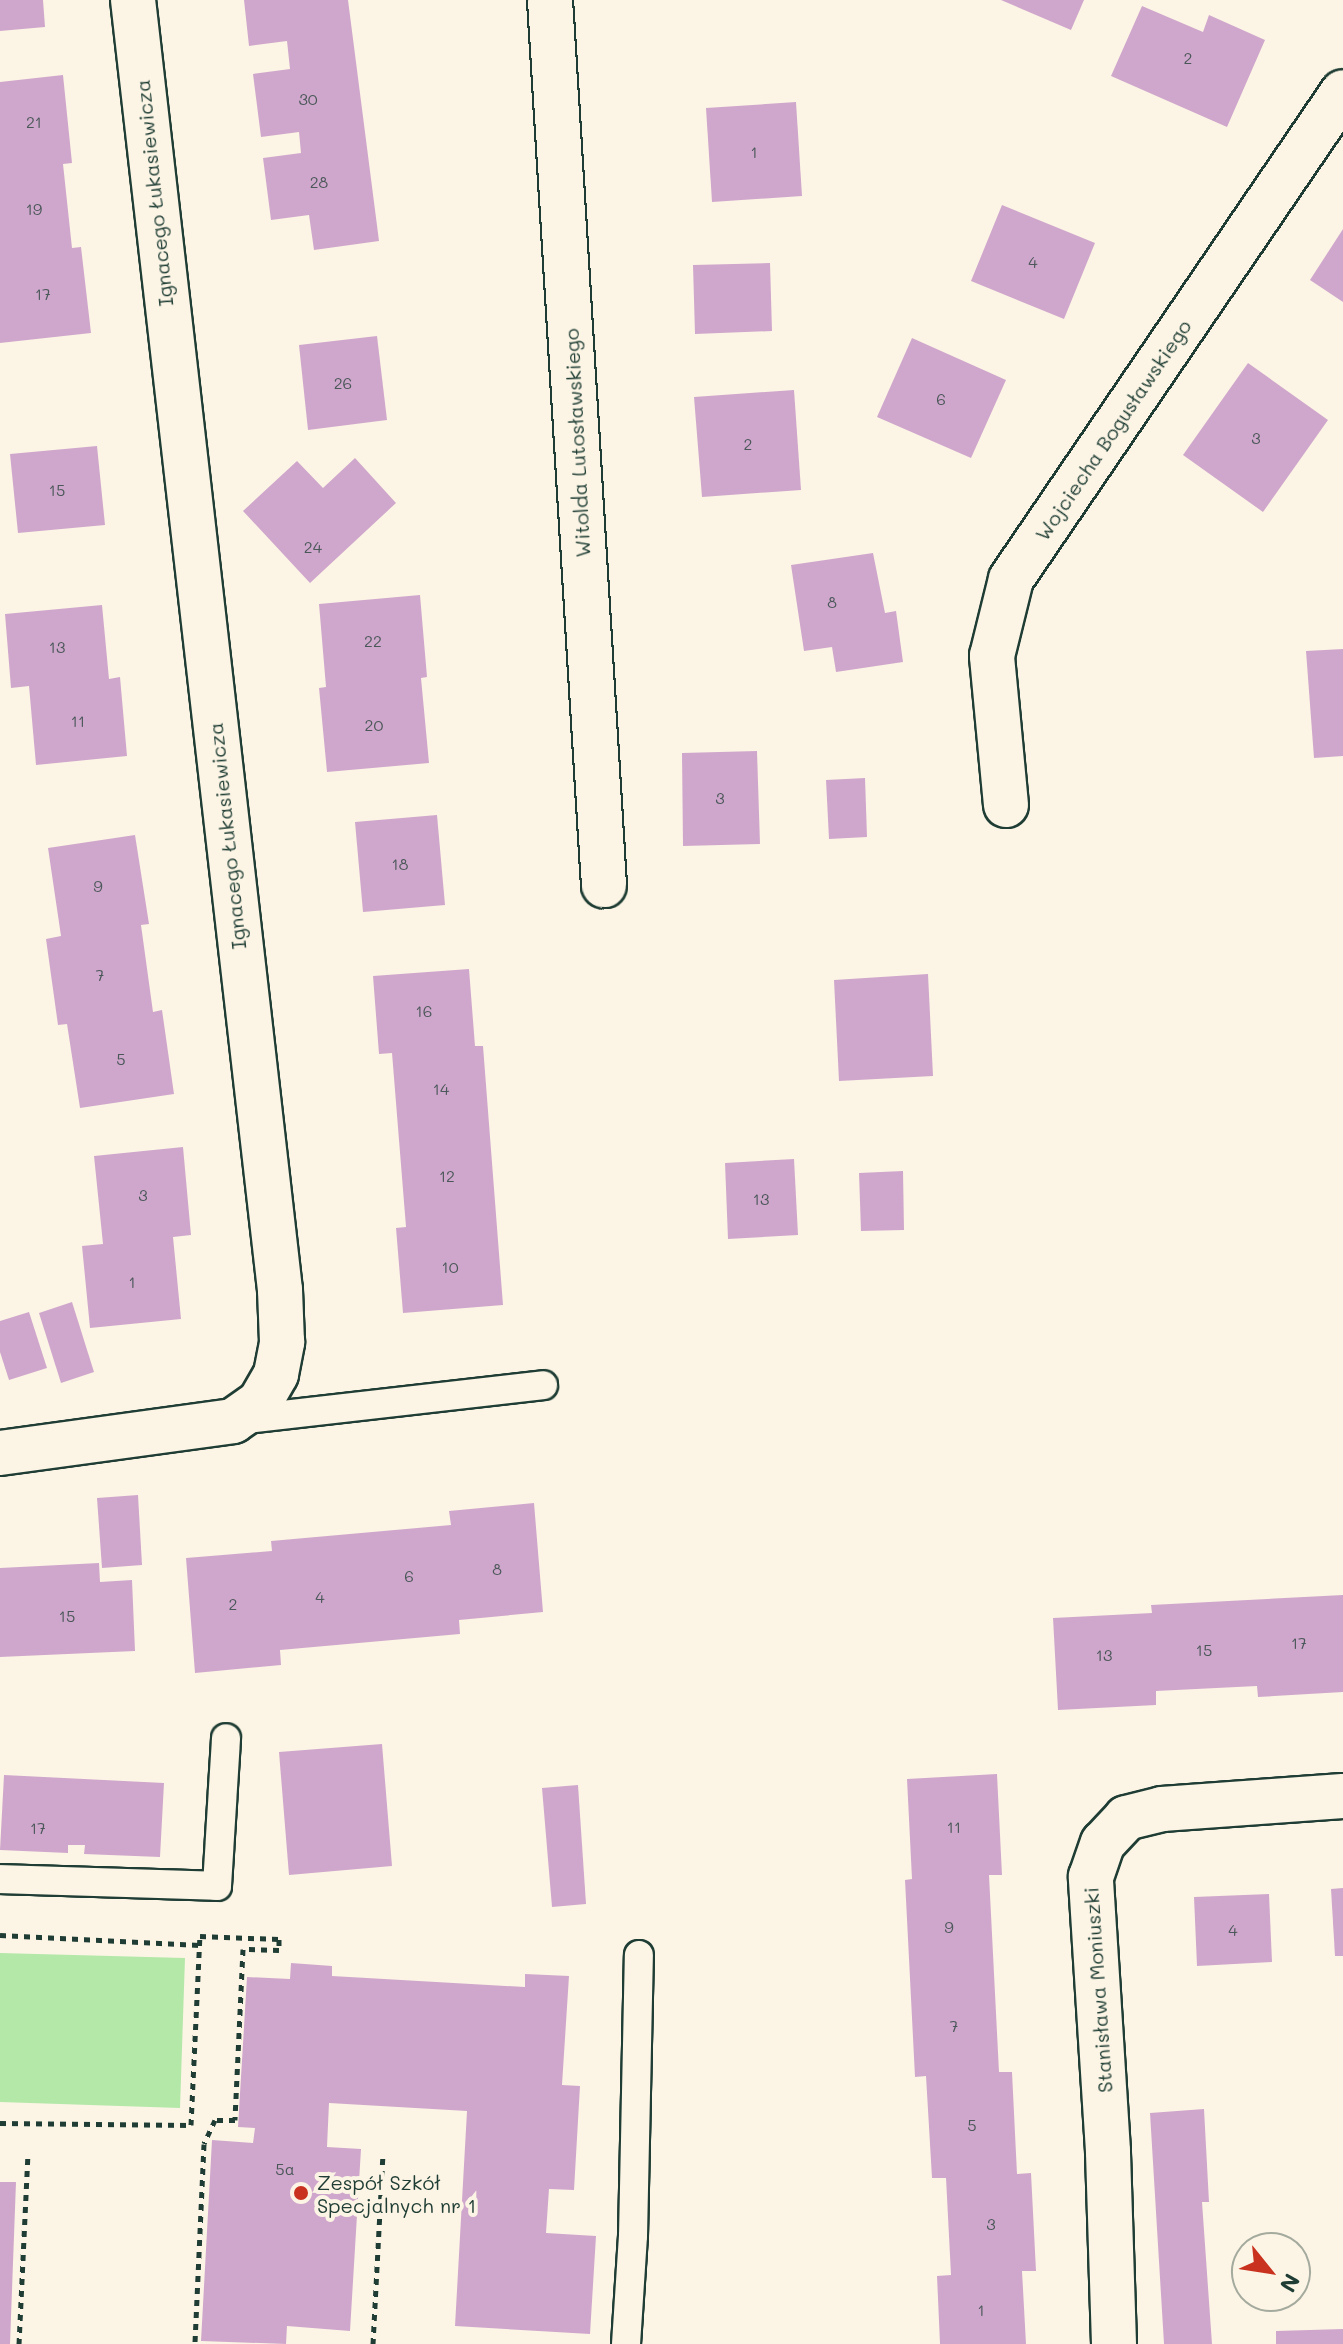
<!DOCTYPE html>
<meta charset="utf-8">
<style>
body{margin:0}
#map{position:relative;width:1343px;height:2344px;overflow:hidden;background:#fcf5e5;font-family:Mali,sans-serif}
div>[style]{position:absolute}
.green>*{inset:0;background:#b3e8a9}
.building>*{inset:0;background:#d0a7cc}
.path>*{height:5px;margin-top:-2.5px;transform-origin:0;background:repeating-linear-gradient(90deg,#1f3d34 0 6px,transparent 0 12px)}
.roads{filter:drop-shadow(2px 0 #1f3d34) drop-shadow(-2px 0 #1f3d34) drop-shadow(0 2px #1f3d34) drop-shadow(0 -2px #1f3d34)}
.service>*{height:28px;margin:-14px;padding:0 14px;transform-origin:14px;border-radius:14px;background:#fcf5e5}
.minor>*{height:44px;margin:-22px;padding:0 22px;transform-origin:22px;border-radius:22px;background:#fcf5e5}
.dots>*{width:22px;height:22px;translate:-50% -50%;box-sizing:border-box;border:4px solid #fcf5e5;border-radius:50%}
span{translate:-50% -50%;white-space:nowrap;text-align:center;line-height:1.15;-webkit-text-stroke:8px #fcf5e5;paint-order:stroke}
.number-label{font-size:16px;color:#4b585a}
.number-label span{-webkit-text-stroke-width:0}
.street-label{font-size:20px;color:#1f3d34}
.poi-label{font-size:20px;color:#1f3d34}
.left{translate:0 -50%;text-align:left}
.north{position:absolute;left:1231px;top:2232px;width:80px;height:80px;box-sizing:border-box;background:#fcf5e5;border:2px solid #a4ab9e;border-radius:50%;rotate:120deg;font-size:22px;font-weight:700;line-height:32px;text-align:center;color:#1f3d34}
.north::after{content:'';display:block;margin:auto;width:28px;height:36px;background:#c8321e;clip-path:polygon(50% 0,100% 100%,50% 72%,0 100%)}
</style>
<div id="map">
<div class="green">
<i style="clip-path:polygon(0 1953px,185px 1958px,180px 2108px,0 2102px)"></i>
</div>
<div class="building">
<i style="clip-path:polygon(0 0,43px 0,45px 27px,0 31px)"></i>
<i style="clip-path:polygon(244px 0,348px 0,379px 241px,314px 250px,309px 215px,271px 220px,263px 158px,301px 153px,299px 132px,261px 137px,253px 74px,290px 69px,287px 41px,249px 46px)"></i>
<i style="clip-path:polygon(1001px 0,1084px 0,1071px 30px)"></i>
<i style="clip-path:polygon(1142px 6px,1203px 32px,1209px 15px,1265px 40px,1227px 127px,1111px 76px)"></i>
<i style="clip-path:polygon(63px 75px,72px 163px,63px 164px,72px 248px,81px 247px,91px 333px,0 343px,0 82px)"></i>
<i style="clip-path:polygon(796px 102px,802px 196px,712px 202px,706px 108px)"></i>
<i style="clip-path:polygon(1002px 205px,1095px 243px,1064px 319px,971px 281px)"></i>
<i style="clip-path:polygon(1343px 229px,1343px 302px,1310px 280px)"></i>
<i style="clip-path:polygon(770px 263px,772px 331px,695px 334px,693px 265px)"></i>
<i style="clip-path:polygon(377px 336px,387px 420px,308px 430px,299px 345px)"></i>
<i style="clip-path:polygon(912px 338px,1006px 380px,971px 458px,877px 417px)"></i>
<i style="clip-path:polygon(1248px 363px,1328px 420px,1263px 512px,1183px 455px)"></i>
<i style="clip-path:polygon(794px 390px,801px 490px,702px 497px,694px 397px)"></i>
<i style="clip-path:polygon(97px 446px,105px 525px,18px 533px,10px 454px)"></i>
<i style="clip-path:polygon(355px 458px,396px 503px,310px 583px,243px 511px,297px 461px,323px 488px)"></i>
<i style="clip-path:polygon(873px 553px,885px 613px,896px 611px,903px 662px,836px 672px,832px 647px,804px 651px,791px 565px)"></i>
<i style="clip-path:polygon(420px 595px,427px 677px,421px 678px,429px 763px,327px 772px,319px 688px,326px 687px,319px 604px)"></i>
<i style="clip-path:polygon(102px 605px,109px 679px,120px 677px,127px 756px,36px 765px,29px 686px,11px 688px,5px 614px)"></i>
<i style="clip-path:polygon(1343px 649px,1343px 756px,1314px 758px,1306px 651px)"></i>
<i style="clip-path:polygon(757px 751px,760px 844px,683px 846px,682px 753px)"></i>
<i style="clip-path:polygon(865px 778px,867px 837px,829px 839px,826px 780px)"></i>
<i style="clip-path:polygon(437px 815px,445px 905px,363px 912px,355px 822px)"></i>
<i style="clip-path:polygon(135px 835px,149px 924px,141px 925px,153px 1012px,162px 1010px,174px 1094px,80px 1108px,67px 1024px,58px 1025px,46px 939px,61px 936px,48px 848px)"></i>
<i style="clip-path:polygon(469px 969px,475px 1046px,483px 1046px,503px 1305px,403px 1313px,396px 1228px,406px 1227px,392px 1053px,379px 1054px,373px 976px)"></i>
<i style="clip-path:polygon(928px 974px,933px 1076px,839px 1081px,834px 980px)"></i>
<i style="clip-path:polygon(183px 1147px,191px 1235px,173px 1237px,181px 1319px,90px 1328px,82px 1246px,103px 1244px,94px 1156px)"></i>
<i style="clip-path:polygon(794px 1159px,798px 1235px,728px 1239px,725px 1163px)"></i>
<i style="clip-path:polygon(903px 1171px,904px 1230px,861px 1231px,859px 1173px)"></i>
<i style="clip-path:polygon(72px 1302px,94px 1372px,61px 1383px,39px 1313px)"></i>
<i style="clip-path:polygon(29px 1312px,47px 1368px,9px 1380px,0 1352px,0 1321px)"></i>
<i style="clip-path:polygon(138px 1495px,142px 1565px,102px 1568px,97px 1498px)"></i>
<i style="clip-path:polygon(534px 1503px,543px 1612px,459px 1620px,460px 1634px,280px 1650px,281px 1665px,195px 1673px,186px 1558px,272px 1551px,271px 1541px,451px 1525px,449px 1511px)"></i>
<i style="clip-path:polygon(99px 1563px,100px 1582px,132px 1580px,135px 1651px,0 1657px,0 1568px)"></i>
<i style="clip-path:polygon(1343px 1595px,1343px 1692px,1258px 1697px,1257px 1686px,1156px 1691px,1156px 1705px,1058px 1710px,1053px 1618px,1152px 1613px,1151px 1605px)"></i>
<i style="clip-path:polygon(382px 1744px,392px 1866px,289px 1875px,279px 1752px)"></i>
<i style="clip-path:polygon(997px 1774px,1002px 1875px,989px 1875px,999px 2072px,1012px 2072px,1017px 2174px,1031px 2173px,1036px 2271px,1022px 2271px,1026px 2344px,940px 2344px,937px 2276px,951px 2275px,946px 2178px,932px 2178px,926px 2076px,915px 2077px,905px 1880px,912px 1879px,907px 1779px)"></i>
<i style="clip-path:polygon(4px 1775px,164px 1783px,160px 1857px,84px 1854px,85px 1845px,68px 1845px,68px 1853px,0 1850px)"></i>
<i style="clip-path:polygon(578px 1785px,586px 1904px,552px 1907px,542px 1788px)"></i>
<i style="clip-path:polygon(1343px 1888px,1343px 1956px,1335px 1956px,1331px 1889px)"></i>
<i style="clip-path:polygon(1269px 1894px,1272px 1962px,1197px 1966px,1194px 1897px)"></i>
<i style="clip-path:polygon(291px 1963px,332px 1966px,332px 1976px,525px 1987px,525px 1974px,569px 1976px,562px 2085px,580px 2086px,574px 2190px,549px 2189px,546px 2233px,596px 2236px,590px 2334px,455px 2326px,467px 2111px,329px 2103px,327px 2147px,361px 2149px,350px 2331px,287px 2326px,286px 2344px,201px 2341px,212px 2140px,253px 2143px,255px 2128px,238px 2127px,247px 1977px,290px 1979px)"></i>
<i style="clip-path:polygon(1204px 2109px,1209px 2202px,1202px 2202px,1212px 2344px,1164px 2344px,1150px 2113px)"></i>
<i style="clip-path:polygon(0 2182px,16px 2182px,10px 2344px,0 2344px)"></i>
<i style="clip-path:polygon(1343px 2329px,1343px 2344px,1276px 2344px,1276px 2331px)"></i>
</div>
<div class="path">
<i style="left:0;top:1935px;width:200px;rotate:2.9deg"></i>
<i style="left:0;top:2123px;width:191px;rotate:0.6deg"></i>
<i style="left:191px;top:2125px;width:189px;rotate:-87.3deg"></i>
<i style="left:200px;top:1936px;width:79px;rotate:2.2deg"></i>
<i style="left:279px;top:1939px;width:11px;rotate:90deg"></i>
<i style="left:279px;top:1950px;width:36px;rotate:-178deg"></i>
<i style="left:243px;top:1949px;width:171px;rotate:92.7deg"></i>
<i style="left:235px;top:2120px;width:20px;rotate:180deg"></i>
<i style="left:215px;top:2120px;width:26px;rotate:115deg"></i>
<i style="left:204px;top:2144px;width:200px;rotate:92.6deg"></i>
<i style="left:19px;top:2344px;width:189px;rotate:-87.3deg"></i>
<i style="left:373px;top:2344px;width:189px;rotate:-87deg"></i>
</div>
<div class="roads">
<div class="service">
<i style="left:238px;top:1420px;width:307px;rotate:-6.5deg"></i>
<i style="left:0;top:1879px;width:217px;rotate:1.8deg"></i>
<i style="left:217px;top:1886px;width:148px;rotate:-86.5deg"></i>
<i style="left:626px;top:2344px;width:108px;rotate:-86.3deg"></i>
<i style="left:633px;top:2236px;width:281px;rotate:-88.8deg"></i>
</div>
<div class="minor">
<i style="left:550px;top:0;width:887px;rotate:86.51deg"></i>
<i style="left:1006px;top:805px;width:150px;rotate:-95.4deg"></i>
<i style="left:992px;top:656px;width:79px;rotate:-76.1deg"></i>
<i style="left:1011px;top:579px;width:589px;rotate:-55.72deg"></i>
<i style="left:0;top:1453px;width:235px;rotate:-7.8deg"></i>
<i style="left:233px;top:1421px;width:33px;rotate:-35deg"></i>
<i style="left:260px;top:1402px;width:32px;rotate:-60deg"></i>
<i style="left:276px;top:1374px;width:33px;rotate:-79deg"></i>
<i style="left:282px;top:1342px;width:52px;rotate:-92.2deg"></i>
<i style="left:280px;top:1290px;width:1298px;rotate:-96.5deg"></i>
<i style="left:1114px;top:2344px;width:193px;rotate:-91.8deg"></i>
<i style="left:1108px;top:2151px;width:275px;rotate:-93.6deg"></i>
<i style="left:1091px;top:1877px;width:36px;rotate:-71deg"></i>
<i style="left:1103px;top:1843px;width:34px;rotate:-47deg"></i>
<i style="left:1126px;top:1818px;width:37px;rotate:-14deg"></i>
<i style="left:1162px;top:1809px;width:181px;rotate:-4.1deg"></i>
</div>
</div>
<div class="dots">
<i style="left:301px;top:2193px;background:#c8321e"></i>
</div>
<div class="number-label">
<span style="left:1188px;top:58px">2</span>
<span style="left:308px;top:99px">30</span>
<span style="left:34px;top:122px">21</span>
<span style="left:754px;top:152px">1</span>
<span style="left:319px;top:182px">28</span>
<span style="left:34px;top:209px">19</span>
<span style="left:1033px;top:262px">4</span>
<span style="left:43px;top:294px">17</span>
<span style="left:343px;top:383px">26</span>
<span style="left:941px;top:399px">6</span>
<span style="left:1256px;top:438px">3</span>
<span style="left:748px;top:444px">2</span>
<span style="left:57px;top:490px">15</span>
<span style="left:313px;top:547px">24</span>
<span style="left:832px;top:602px">8</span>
<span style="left:373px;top:641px">22</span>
<span style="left:57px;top:647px">13</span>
<span style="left:78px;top:721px">11</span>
<span style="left:374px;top:725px">20</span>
<span style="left:720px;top:798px">3</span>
<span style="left:400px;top:864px">18</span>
<span style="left:98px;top:886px">9</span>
<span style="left:100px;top:975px">7</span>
<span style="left:424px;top:1011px">16</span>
<span style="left:121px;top:1059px">5</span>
<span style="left:441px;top:1089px">14</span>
<span style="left:447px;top:1176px">12</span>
<span style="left:143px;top:1195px">3</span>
<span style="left:761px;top:1199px">13</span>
<span style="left:450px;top:1267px">10</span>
<span style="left:132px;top:1282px">1</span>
<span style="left:497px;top:1569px">8</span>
<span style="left:409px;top:1576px">6</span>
<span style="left:320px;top:1597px">4</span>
<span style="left:233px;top:1604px">2</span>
<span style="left:67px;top:1616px">15</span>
<span style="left:1299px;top:1643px">17</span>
<span style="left:1204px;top:1650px">15</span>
<span style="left:1104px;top:1655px">13</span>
<span style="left:954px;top:1827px">11</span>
<span style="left:38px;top:1828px">17</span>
<span style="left:949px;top:1927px">9</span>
<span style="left:1233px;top:1930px">4</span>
<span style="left:954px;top:2026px">7</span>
<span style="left:972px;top:2125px">5</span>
<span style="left:285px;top:2169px">5a</span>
<span style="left:991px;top:2224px">3</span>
<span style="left:981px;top:2310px">1</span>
</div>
<div class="street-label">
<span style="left:154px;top:193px;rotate:-96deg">Ignacego Łukasiewicza</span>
<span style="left:1113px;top:430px;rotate:-56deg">Wojciecha Bogusławskiego</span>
<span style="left:577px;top:443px;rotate:-93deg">Witolda Lutosławskiego</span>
<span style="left:227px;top:836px;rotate:-96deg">Ignacego Łukasiewicza</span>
<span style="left:1098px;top:1990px;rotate:-94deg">Stanisława Moniuszki</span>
</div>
<div class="poi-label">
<span class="left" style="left:317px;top:2194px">Zespół Szkół<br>Specjalnych nr 1</span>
</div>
<div class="north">N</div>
</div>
